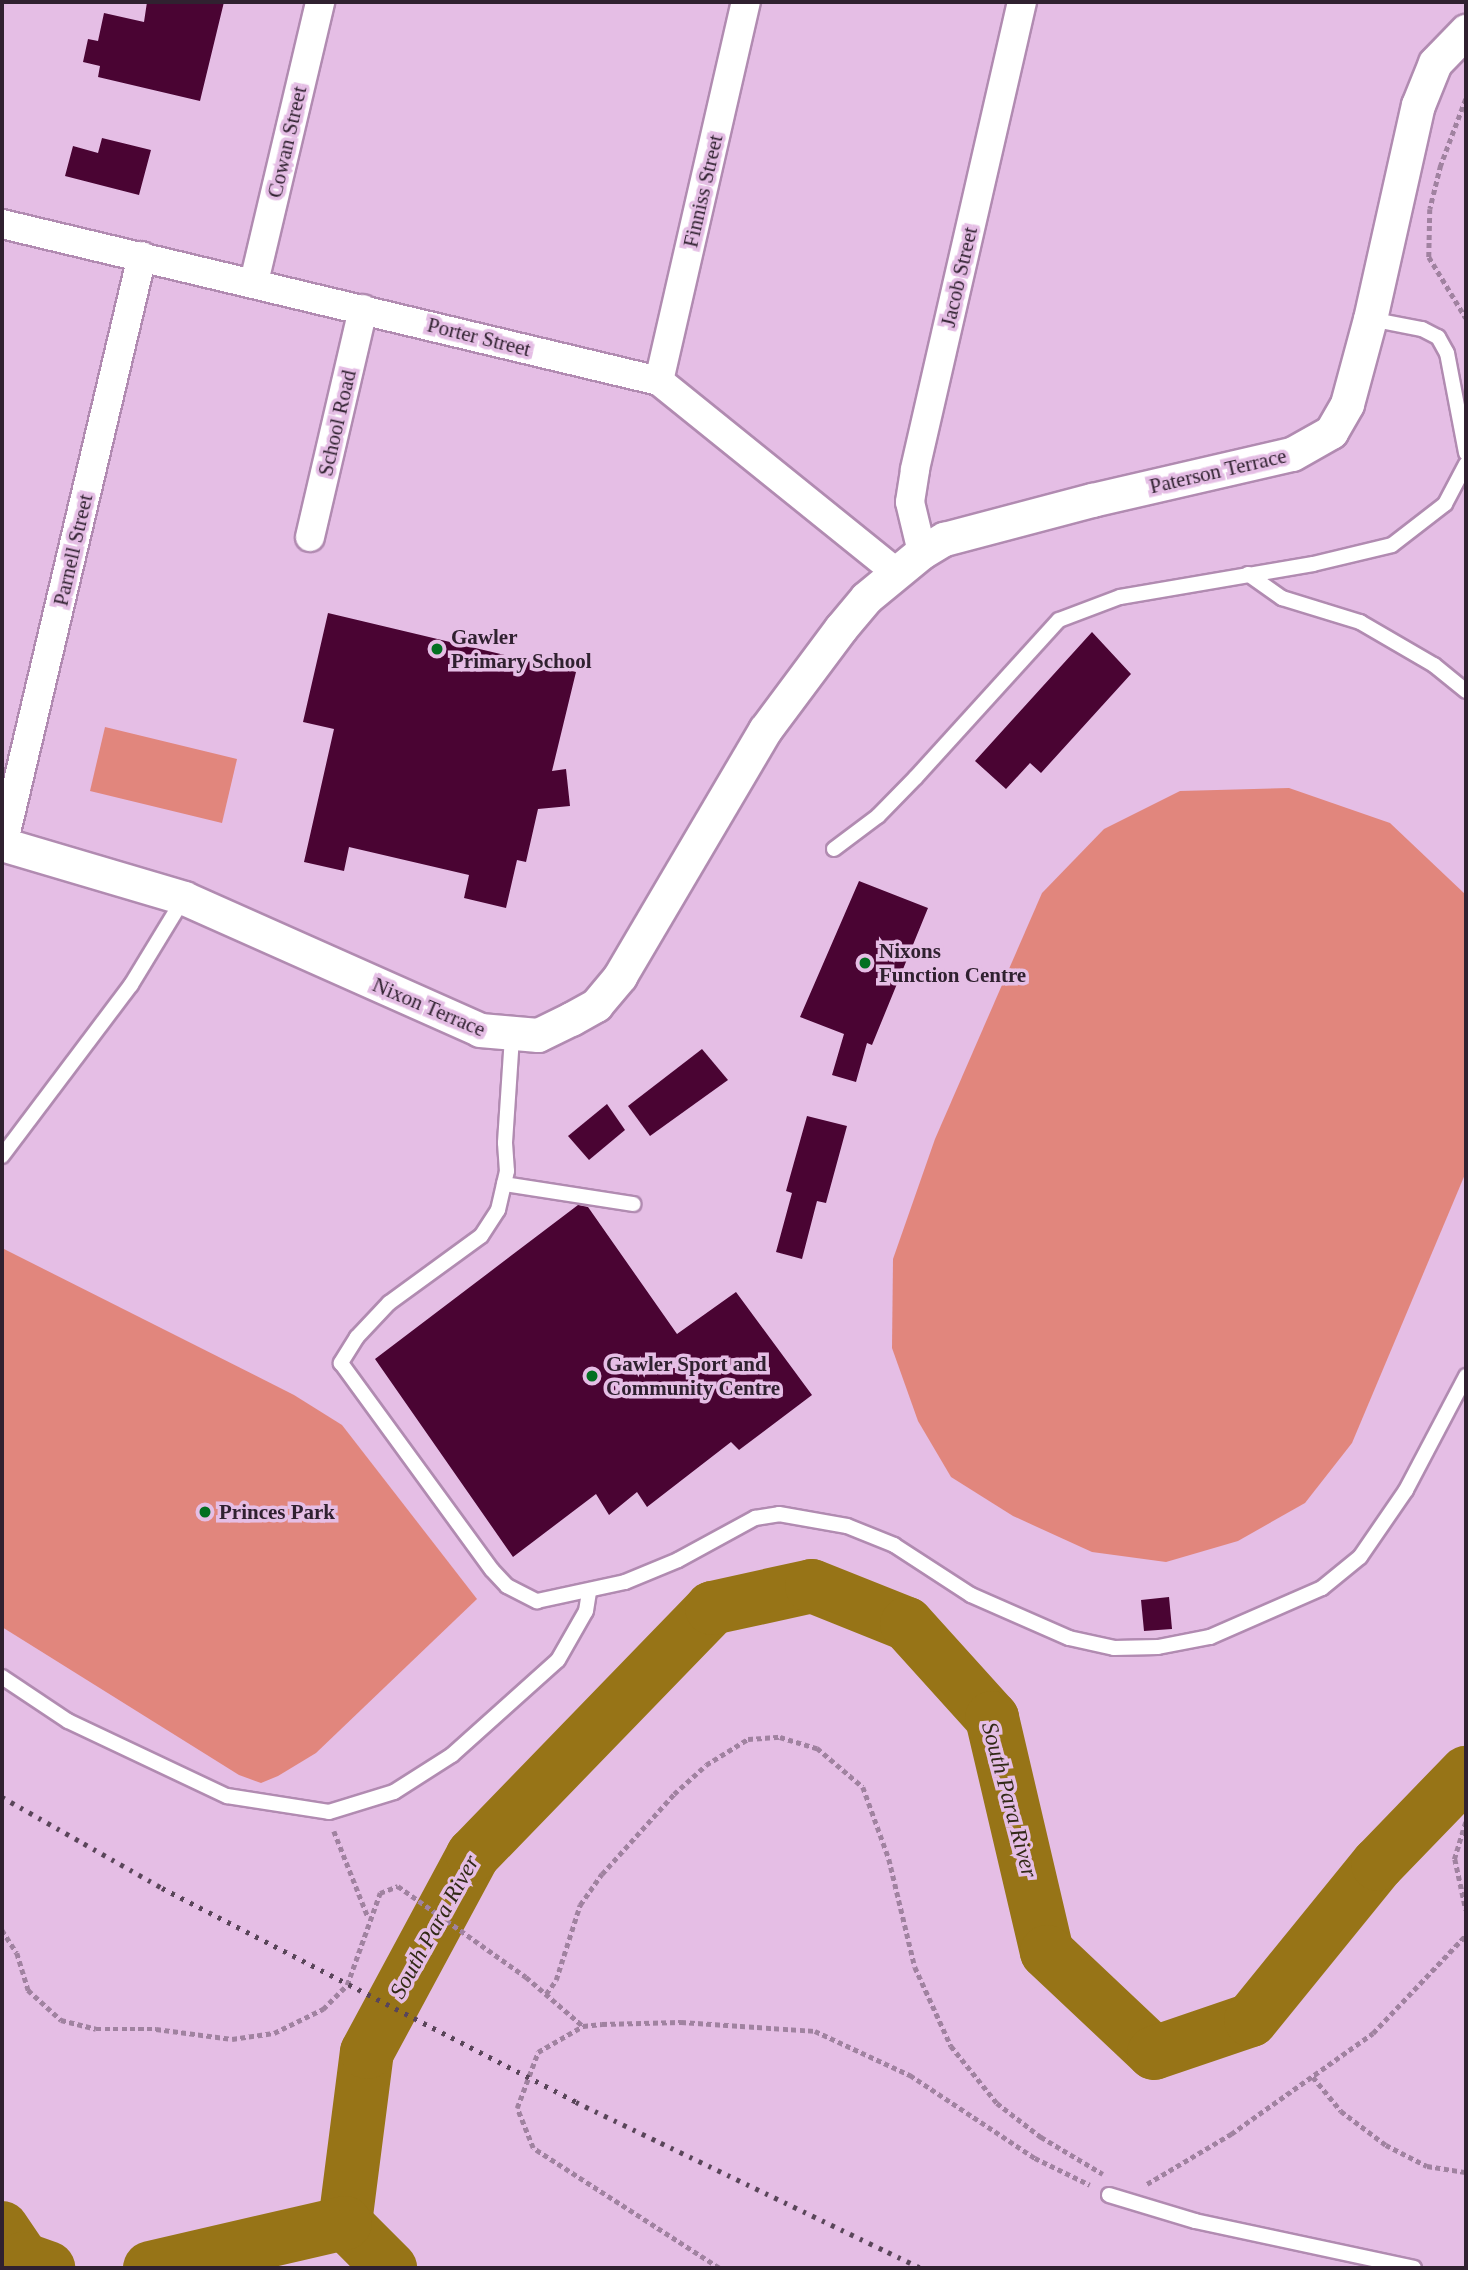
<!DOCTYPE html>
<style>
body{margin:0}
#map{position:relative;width:1468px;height:2270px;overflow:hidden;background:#e5bee5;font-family:Georgia,serif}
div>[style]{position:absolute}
.green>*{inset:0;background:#e1867d}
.river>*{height:54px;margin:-27px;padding:0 27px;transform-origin:27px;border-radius:27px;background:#977417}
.building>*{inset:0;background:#4a0433}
.path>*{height:4.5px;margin-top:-2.25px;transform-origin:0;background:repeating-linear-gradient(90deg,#a082a0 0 5px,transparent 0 8.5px)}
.roads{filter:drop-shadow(2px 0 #b18bb1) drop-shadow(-2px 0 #b18bb1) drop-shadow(0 2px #b18bb1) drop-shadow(0 -2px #b18bb1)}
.service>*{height:14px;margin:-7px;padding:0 7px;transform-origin:7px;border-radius:7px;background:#fff}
.minor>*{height:28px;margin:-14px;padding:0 14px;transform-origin:14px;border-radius:14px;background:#fff}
.tertiary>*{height:33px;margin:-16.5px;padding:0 16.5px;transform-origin:16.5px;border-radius:16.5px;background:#fff}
.rail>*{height:5px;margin-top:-2.5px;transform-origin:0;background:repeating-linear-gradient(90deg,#594559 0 3.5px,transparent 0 10.5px)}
.dots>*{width:19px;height:19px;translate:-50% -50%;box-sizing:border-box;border:4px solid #e5bee5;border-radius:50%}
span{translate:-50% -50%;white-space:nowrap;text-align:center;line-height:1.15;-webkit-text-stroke:7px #e5bee5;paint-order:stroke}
.street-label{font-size:21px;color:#302130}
.poi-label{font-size:21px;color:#302130;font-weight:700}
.left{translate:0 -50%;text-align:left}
.water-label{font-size:23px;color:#322916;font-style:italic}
.frame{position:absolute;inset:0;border:4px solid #302130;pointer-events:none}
</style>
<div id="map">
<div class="green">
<i style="clip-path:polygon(105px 727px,237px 759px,222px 823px,90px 791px)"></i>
<i style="clip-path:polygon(1289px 788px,1390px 823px,1466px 895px,1466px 1172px,1352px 1443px,1305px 1503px,1238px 1541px,1166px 1562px,1092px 1552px,1013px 1516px,951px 1477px,918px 1421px,892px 1348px,893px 1259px,935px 1139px,1042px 893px,1104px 829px,1180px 791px)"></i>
<i style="clip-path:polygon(2px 1248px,294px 1395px,342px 1425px,477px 1599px,316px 1753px,278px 1776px,261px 1783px,239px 1775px,2px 1627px)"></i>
</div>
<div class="river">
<i style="left:345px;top:2223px;width:172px;rotate:-82.7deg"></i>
<i style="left:367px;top:2052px;width:224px;rotate:-61.7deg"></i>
<i style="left:473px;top:1855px;width:344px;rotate:-45.9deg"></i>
<i style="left:712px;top:1608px;width:102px;rotate:-12.4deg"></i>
<i style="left:812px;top:1586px;width:102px;rotate:21.8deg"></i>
<i style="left:907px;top:1624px;width:127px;rotate:47.9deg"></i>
<i style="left:992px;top:1718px;width:240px;rotate:76.8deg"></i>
<i style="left:1047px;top:1952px;width:147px;rotate:43.3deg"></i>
<i style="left:1154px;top:2053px;width:102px;rotate:-18.8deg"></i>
<i style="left:1251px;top:2020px;width:201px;rotate:-50.9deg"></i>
<i style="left:1378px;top:1864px;width:127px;rotate:-46deg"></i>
<i style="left:345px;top:2223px;width:64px;rotate:45deg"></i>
<i style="left:2px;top:2228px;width:37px;rotate:56deg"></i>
<i style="left:23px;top:2259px;width:27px;rotate:20deg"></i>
<i style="left:150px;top:2268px;width:200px;rotate:-13deg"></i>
</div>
<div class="building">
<i style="clip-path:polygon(147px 2px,224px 2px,200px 101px,98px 77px,100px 66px,83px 62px,88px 39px,98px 41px,104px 13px,144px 22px)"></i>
<i style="clip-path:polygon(102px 138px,151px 150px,139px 195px,65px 176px,73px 146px,98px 153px)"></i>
<i style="clip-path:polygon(328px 613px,576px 672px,552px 771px,566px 769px,570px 806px,538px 809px,526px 862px,517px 860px,506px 908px,464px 898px,469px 875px,349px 847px,344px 871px,304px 862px,334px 729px,303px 722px)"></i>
<i style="clip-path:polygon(1092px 632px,1131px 674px,1041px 773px,1030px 763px,1006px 789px,975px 761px)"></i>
<i style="clip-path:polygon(859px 881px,928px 908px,872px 1045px,867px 1043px,856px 1082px,832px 1075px,844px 1034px,800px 1017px)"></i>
<i style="clip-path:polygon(702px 1049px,728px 1080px,650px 1136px,628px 1106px)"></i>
<i style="clip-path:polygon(607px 1104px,625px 1130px,589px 1160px,568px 1136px)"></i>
<i style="clip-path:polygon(807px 1116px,847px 1126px,826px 1203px,817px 1201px,802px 1259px,776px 1252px,792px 1193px,786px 1191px)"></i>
<i style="clip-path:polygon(578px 1205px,588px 1207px,677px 1334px,736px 1292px,812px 1395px,739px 1450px,731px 1442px,647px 1507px,637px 1492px,609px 1515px,596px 1494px,513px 1557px,375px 1359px)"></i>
<i style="clip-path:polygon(1169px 1597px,1172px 1629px,1144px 1631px,1141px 1600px)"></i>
</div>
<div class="path">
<i style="left:1466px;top:99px;width:71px;rotate:110.7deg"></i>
<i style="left:1441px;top:165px;width:45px;rotate:104deg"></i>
<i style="left:1430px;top:209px;width:48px;rotate:91.2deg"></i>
<i style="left:1429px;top:257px;width:71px;rotate:58.8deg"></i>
<i style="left:1466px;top:1822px;width:39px;rotate:107deg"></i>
<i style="left:1455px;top:1859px;width:52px;rotate:77.8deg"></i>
<i style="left:334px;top:1831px;width:92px;rotate:68.4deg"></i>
<i style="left:2px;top:1930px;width:27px;rotate:57deg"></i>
<i style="left:17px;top:1953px;width:39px;rotate:73deg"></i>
<i style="left:28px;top:1990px;width:45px;rotate:42.3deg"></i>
<i style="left:61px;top:2020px;width:36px;rotate:14deg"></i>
<i style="left:96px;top:2029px;width:60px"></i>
<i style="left:156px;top:2029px;width:77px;rotate:7.5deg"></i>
<i style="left:232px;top:2039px;width:42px;rotate:-8.1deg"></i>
<i style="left:274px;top:2033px;width:55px;rotate:-26.1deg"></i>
<i style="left:323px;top:2009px;width:34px;rotate:-45deg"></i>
<i style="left:347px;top:1985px;width:98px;rotate:-70.3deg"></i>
<i style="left:380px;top:1893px;width:19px;rotate:-21deg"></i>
<i style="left:398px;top:1886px;width:157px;rotate:35.4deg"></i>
<i style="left:526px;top:1977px;width:75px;rotate:40.7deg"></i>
<i style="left:546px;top:1994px;width:17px;rotate:-54deg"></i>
<i style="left:556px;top:1980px;width:79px;rotate:-72.3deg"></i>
<i style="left:580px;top:1905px;width:38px;rotate:-55deg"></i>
<i style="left:602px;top:1874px;width:108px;rotate:-48deg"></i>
<i style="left:674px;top:1794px;width:43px;rotate:-42.2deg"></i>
<i style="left:706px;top:1765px;width:49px;rotate:-31.8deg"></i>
<i style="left:748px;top:1739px;width:32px;rotate:-4deg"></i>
<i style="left:780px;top:1737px;width:39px;rotate:17deg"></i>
<i style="left:817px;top:1748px;width:60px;rotate:40.3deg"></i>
<i style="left:863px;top:1787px;width:77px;rotate:70.1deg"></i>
<i style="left:889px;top:1859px;width:111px;rotate:76.5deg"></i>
<i style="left:915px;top:1967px;width:87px;rotate:65.5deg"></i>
<i style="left:951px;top:2046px;width:73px;rotate:51.1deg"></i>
<i style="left:997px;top:2103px;width:56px;rotate:37.7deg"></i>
<i style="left:1041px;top:2137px;width:72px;rotate:30.8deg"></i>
<i style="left:1313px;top:2077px;width:44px;rotate:50.5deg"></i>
<i style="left:1341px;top:2111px;width:56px;rotate:37.1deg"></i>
<i style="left:1386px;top:2145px;width:46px;rotate:27.1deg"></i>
<i style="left:1427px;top:2166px;width:39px;rotate:9deg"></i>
<i style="left:1147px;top:2184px;width:98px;rotate:-30.8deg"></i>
<i style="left:1231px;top:2134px;width:174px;rotate:-35.4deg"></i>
<i style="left:1373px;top:2033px;width:135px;rotate:-46.5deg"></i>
<i style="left:719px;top:2268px;width:221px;rotate:-147.2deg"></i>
<i style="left:533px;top:2148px;width:43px;rotate:-111.8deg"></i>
<i style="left:517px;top:2108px;width:60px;rotate:-69.4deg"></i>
<i style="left:538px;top:2052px;width:52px;rotate:-30deg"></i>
<i style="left:583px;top:2026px;width:19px;rotate:-6deg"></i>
<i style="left:602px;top:2024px;width:79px;rotate:-1.5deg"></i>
<i style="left:681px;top:2022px;width:134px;rotate:3.8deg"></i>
<i style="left:815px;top:2031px;width:105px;rotate:24.9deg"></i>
<i style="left:910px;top:2075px;width:150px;rotate:33.6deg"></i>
<i style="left:1035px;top:2158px;width:61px;rotate:26.1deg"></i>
</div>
<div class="roads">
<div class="service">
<i style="left:1370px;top:319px;width:53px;rotate:10.9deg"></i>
<i style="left:1422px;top:329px;width:18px;rotate:27deg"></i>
<i style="left:1438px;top:337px;width:18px;rotate:61deg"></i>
<i style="left:1447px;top:353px;width:102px;rotate:79.2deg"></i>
<i style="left:1248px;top:574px;width:42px;rotate:35.2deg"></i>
<i style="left:1282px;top:598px;width:82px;rotate:17.1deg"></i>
<i style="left:1360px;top:622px;width:86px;rotate:30.2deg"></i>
<i style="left:1434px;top:665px;width:41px;rotate:39.1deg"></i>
<i style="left:834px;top:849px;width:55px;rotate:-36.9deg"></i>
<i style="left:878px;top:816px;width:54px;rotate:-45.7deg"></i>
<i style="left:916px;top:777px;width:212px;rotate:-47.7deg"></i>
<i style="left:1059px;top:620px;width:65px;rotate:-20.7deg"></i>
<i style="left:1120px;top:597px;width:196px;rotate:-9.7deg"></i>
<i style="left:1313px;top:564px;width:81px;rotate:-13.5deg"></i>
<i style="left:1392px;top:545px;width:67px;rotate:-37.7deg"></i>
<i style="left:1445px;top:504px;width:45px;rotate:-62.3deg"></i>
<i style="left:512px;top:1037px;width:106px;rotate:93.8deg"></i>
<i style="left:505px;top:1143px;width:28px;rotate:86deg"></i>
<i style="left:507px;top:1171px;width:40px;rotate:103deg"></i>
<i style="left:498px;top:1210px;width:31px;rotate:123deg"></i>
<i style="left:481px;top:1236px;width:114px;rotate:143.9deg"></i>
<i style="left:389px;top:1303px;width:47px;rotate:133.3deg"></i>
<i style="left:357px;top:1337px;width:31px;rotate:122deg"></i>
<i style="left:341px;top:1363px;width:256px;rotate:53.9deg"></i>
<i style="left:492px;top:1570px;width:22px;rotate:47deg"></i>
<i style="left:507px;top:1586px;width:34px;rotate:27deg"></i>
<i style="left:537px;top:1601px;width:90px;rotate:-12.2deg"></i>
<i style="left:625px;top:1582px;width:57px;rotate:-22.5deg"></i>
<i style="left:678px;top:1560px;width:88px;rotate:-28.6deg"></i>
<i style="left:755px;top:1518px;width:24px;rotate:-9deg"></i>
<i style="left:779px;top:1514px;width:69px;rotate:10deg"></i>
<i style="left:847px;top:1526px;width:51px;rotate:22deg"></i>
<i style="left:894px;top:1545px;width:92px;rotate:33deg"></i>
<i style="left:971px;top:1595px;width:107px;rotate:23.7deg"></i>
<i style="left:1069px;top:1638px;width:46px;rotate:12.5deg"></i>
<i style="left:1114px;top:1648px;width:44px;rotate:-1.3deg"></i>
<i style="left:1158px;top:1647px;width:53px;rotate:-10.9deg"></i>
<i style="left:1210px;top:1637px;width:122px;rotate:-23.6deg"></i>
<i style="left:1322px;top:1588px;width:49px;rotate:-39.2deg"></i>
<i style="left:1360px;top:1557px;width:81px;rotate:-55.5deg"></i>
<i style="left:1406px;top:1490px;width:129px;rotate:-62.2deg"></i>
<i style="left:2px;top:1156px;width:214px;rotate:-53deg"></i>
<i style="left:131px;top:985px;width:102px;rotate:-58.7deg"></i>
<i style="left:504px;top:1184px;width:131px;rotate:8.8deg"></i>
<i style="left:2px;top:1677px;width:79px;rotate:33.7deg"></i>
<i style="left:68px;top:1721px;width:176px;rotate:25.3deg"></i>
<i style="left:227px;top:1796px;width:103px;rotate:8.9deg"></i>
<i style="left:329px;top:1812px;width:68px;rotate:-17.1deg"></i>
<i style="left:394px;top:1792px;width:69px;rotate:-32.5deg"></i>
<i style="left:452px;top:1755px;width:142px;rotate:-41.9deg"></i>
<i style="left:558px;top:1660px;width:56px;rotate:-60.3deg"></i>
<i style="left:586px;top:1611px;width:19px;rotate:-81deg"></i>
<i style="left:1109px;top:2195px;width:90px;rotate:16.8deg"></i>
<i style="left:1195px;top:2221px;width:224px;rotate:12.1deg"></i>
</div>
<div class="minor">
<i style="left:2px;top:224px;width:675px;rotate:13.44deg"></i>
<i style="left:659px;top:381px;width:304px;rotate:38.9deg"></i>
<i style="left:254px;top:282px;width:288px;rotate:-76.7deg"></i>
<i style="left:659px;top:381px;width:389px;rotate:-77.1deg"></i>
<i style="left:310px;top:537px;width:234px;rotate:-76.9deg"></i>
<i style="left:922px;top:552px;width:51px;rotate:-103.5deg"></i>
<i style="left:910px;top:502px;width:33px;rotate:-81deg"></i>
<i style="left:915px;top:469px;width:479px;rotate:-77.1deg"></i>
<i style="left:3px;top:845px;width:605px;rotate:-76.72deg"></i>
</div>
<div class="tertiary">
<i style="left:2px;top:844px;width:190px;rotate:16.5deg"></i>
<i style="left:184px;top:898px;width:324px;rotate:24deg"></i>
<i style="left:480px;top:1030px;width:58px;rotate:4.9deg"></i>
<i style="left:538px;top:1035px;width:37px;rotate:-26deg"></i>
<i style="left:571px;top:1019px;width:29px;rotate:-29deg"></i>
<i style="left:596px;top:1005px;width:38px;rotate:-50deg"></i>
<i style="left:620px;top:976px;width:286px;rotate:-59.5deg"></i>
<i style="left:765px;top:730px;width:127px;rotate:-53.3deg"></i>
<i style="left:841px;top:628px;width:39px;rotate:-50deg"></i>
<i style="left:866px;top:598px;width:72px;rotate:-39.4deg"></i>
<i style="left:922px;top:552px;width:26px;rotate:-31deg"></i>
<i style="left:944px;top:539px;width:153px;rotate:-14.8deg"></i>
<i style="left:1092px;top:500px;width:205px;rotate:-13deg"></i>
<i style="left:1292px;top:454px;width:45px;rotate:-29.4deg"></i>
<i style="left:1331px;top:432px;width:32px;rotate:-60deg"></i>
<i style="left:1347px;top:404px;width:88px;rotate:-74.9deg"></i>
<i style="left:1370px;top:319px;width:219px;rotate:-77.4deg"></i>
<i style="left:1418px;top:105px;width:45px;rotate:-68deg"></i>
<i style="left:1435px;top:63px;width:45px;rotate:-45.9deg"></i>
</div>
</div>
<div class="rail">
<i style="left:2px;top:1797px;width:184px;rotate:29.6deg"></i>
<i style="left:162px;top:1888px;width:466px;rotate:27.3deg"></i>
<i style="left:576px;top:2102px;width:383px;rotate:25.7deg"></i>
</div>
<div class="dots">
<i style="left:437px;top:649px;background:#027021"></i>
<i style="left:865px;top:963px;background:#027021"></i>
<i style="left:592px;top:1376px;background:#027021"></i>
<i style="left:205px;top:1512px;background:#027021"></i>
</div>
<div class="street-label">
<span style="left:287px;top:142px;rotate:-77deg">Cowan Street</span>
<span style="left:703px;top:191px;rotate:-77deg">Finniss Street</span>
<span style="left:959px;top:277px;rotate:-77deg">Jacob Street</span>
<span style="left:479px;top:337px;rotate:14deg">Porter Street</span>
<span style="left:337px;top:423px;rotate:-77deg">School Road</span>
<span style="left:1218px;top:471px;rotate:-13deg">Paterson Terrace</span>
<span style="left:73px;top:550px;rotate:-77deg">Parnell Street</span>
<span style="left:429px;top:1007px;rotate:23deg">Nixon Terrace</span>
</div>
<div class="poi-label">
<span class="left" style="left:451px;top:649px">Gawler<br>Primary School</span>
<span class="left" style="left:879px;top:963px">Nixons<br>Function Centre</span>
<span class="left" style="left:606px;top:1376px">Gawler Sport and<br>Community Centre</span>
<span class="left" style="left:219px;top:1512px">Princes Park</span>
</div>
<div class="water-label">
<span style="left:1009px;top:1800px;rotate:75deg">South Para River</span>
<span style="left:435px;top:1927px;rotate:-61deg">South Para River</span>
</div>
<div class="frame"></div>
</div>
